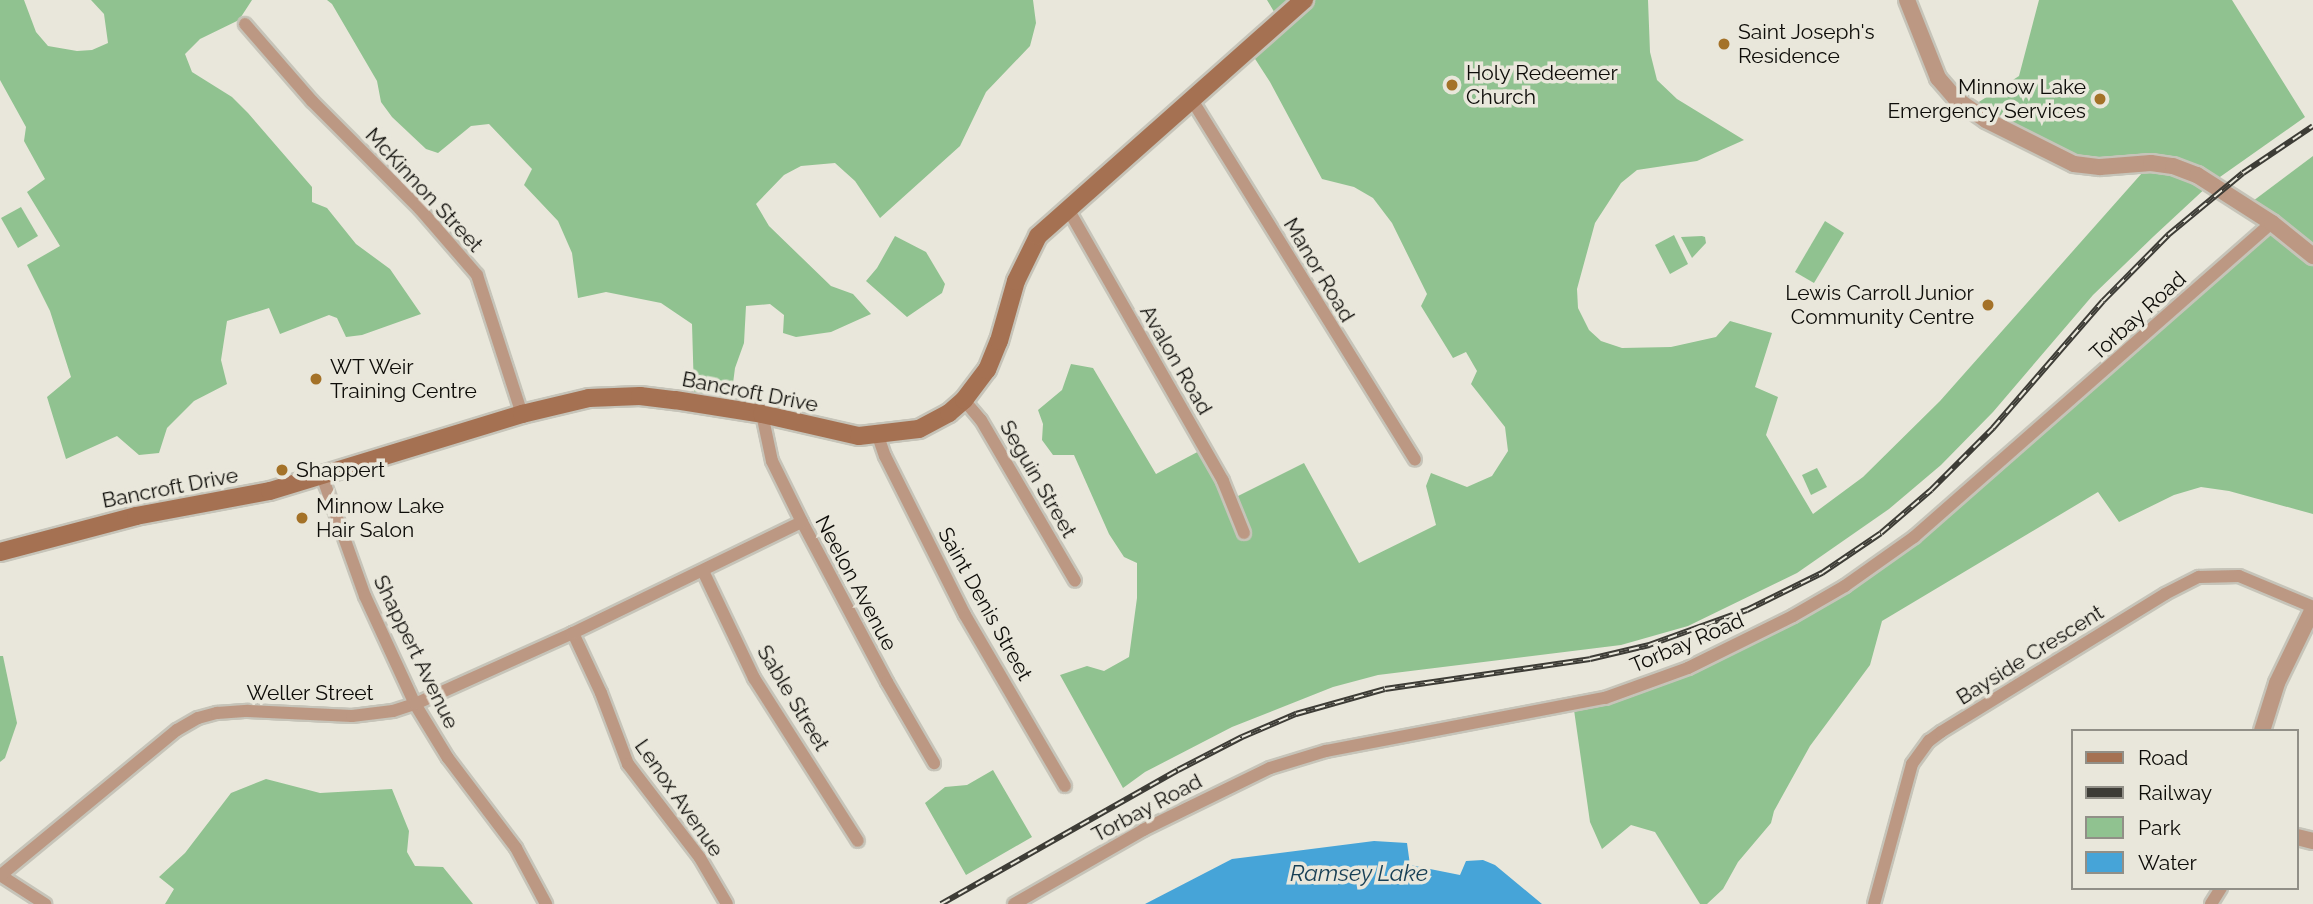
<!DOCTYPE html>
<style>
body{margin:0}
#map{position:relative;width:2313px;height:904px;overflow:hidden;background:#e9e7db;font-family:Raleway,sans-serif}
div>[style]{position:absolute}
.green>*{inset:0;background:#90c290}
.water>*{inset:0;background:#46a4d8}
.roads{filter:drop-shadow(2px 0 #c6c4b9) drop-shadow(-2px 0 #c6c4b9) drop-shadow(0 2px #c6c4b9) drop-shadow(0 -2px #c6c4b9)}
.minor>*{height:12px;margin:-6px;padding:0 6px;transform-origin:6px;border-radius:6px;background:#bc9883}
.tertiary>*{height:16px;margin:-8px;padding:0 8px;transform-origin:8px;border-radius:8px;background:#bc9883}
.secondary>*{height:18px;margin:-9px;padding:0 9px;transform-origin:9px;border-radius:9px;background:#a57152}
.rail>*{height:6px;margin-top:-3px;transform-origin:0;background:repeating-linear-gradient(90deg,#e9e7db 0 10px,#3d3c36 0 20px);box-sizing:border-box;border-block:2px solid #3d3c36}
.dots>*{width:19px;height:19px;translate:-50% -50%;box-sizing:border-box;border:4px solid #e9e7db;border-radius:50%}
span{translate:-50% -50%;white-space:nowrap;text-align:center;line-height:1.15;-webkit-text-stroke:7px #e9e7db;paint-order:stroke}
.poi-label{font-size:21px;color:#0d0c08}
.left{translate:0 -50%;text-align:left}
.right{translate:-100% -50%;text-align:right}
.street-label{font-size:21px;color:#0d0c08}
.water-label{font-size:23px;color:#173f55;font-style:italic}
.legend{position:absolute;left:2071px;top:729px;width:228px;height:161px;box-sizing:border-box;background:#e9e7db;border:2px solid #918f87;margin:0;padding:9px 12px;list-style:none;font-size:21px;color:#0d0c08}
.legend li{display:flex;align-items:center;gap:14px;height:35px}
.legend b{width:35px;border:2px solid #918f87}
</style>
<div id="map">
<div class="green">
<i style="clip-path:polygon(0 0,24px 0,36px 32px,48px 46px,77px 51px,92px 50px,108px 43px,104px 14px,91px 0,252px 0,239px 20px,200px 39px,185px 54px,192px 72px,232px 97px,248px 113px,312px 187px,312px 202px,327px 208px,356px 244px,390px 269px,421px 314px,362px 335px,346px 337px,337px 318px,329px 315px,280px 334px,269px 308px,227px 321px,221px 360px,227px 384px,194px 401px,167px 428px,159px 453px,139px 455px,117px 436px,66px 459px,47px 397px,71px 377px,50px 311px,27px 265px,60px 246px,27px 192px,45px 179px,24px 141px,26px 127px,0 80px)"></i>
<i style="clip-path:polygon(327px 0,1033px 0,1036px 23px,1030px 46px,986px 92px,960px 146px,880px 218px,855px 181px,835px 163px,801px 166px,784px 175px,756px 204px,769px 226px,831px 286px,853px 294px,871px 314px,831px 332px,796px 337px,783px 333px,784px 315px,770px 304px,746px 306px,744px 343px,735px 368px,731px 399px,694px 392px,692px 324px,661px 303px,606px 292px,578px 298px,572px 253px,558px 221px,524px 185px,532px 169px,489px 124px,471px 126px,438px 153px,426px 149px,392px 117px,381px 102px,377px 81px,332px 4px)"></i>
<i style="clip-path:polygon(1267px 0,1648px 0,1650px 52px,1657px 80px,1677px 99px,1744px 140px,1697px 161px,1637px 170px,1621px 183px,1595px 223px,1577px 289px,1578px 308px,1589px 330px,1601px 341px,1622px 348px,1671px 347px,1716px 337px,1730px 321px,1772px 333px,1755px 387px,1778px 397px,1766px 435px,1813px 514px,1863px 477px,1940px 401px,2150px 164px,2100px 168px,1968px 109px,2019px 76px,2039px 0,2232px 0,2305px 117px,2210px 184px,2154px 236px,2093px 295px,1993px 412px,1941px 465px,1889px 509px,1797px 573px,1688px 626px,1621px 645px,1378px 675px,1333px 687px,1232px 727px,1145px 772px,1123px 788px,1060px 675px,1087px 666px,1104px 671px,1129px 657px,1137px 598px,1137px 563px,1124px 557px,1109px 534px,1074px 455px,1053px 455px,1042px 440px,1043px 424px,1038px 410px,1062px 390px,1071px 364px,1093px 368px,1156px 474px,1203px 449px,1226px 502px,1304px 463px,1359px 563px,1436px 525px,1426px 486px,1431px 473px,1467px 487px,1492px 476px,1508px 451px,1505px 427px,1471px 384px,1477px 371px,1466px 352px,1453px 358px,1421px 306px,1427px 294px,1392px 223px,1373px 198px,1354px 187px,1322px 179px,1270px 82px,1248px 48px,1279px 20px)"></i>
<i style="clip-path:polygon(2313px 156px,2313px 514px,2229px 491px,2201px 487px,2174px 495px,2119px 522px,2098px 492px,1882px 621px,1870px 665px,1810px 746px,1774px 811px,1771px 823px,1738px 862px,1723px 889px,1707px 904px,1700px 904px,1655px 832px,1631px 825px,1602px 849px,1590px 822px,1573px 703px,1734px 646px,1879px 561px,2269px 223px,2245px 207px)"></i>
<i style="clip-path:polygon(21px 207px,38px 236px,18px 248px,1px 218px)"></i>
<i style="clip-path:polygon(1825px 221px,1844px 233px,1814px 283px,1795px 272px)"></i>
<i style="clip-path:polygon(1674px 235px,1688px 264px,1670px 274px,1655px 245px)"></i>
<i style="clip-path:polygon(895px 236px,926px 252px,945px 284px,942px 293px,907px 317px,866px 281px,877px 268px)"></i>
<i style="clip-path:polygon(1702px 236px,1705px 237px,1706px 243px,1692px 258px,1681px 237px)"></i>
<i style="clip-path:polygon(1817px 468px,1827px 487px,1811px 495px,1802px 475px)"></i>
<i style="clip-path:polygon(0 656px,3px 656px,17px 723px,5px 758px,0 762px)"></i>
<i style="clip-path:polygon(993px 770px,1032px 837px,966px 875px,925px 803px,945px 787px,967px 785px)"></i>
<i style="clip-path:polygon(266px 779px,320px 793px,392px 789px,409px 831px,407px 852px,415px 866px,443px 867px,473px 904px,165px 904px,174px 889px,159px 877px,185px 853px,231px 793px)"></i>
</div>
<div class="water">
<i style="clip-path:polygon(1374px 841px,1407px 843px,1410px 865px,1460px 875px,1466px 861px,1483px 860px,1495px 865px,1542px 904px,1145px 904px,1232px 859px)"></i>
</div>
<div class="roads">
<div class="minor">
<i style="left:245px;top:24px;width:102px;rotate:49deg"></i>
<i style="left:312px;top:101px;width:153px;rotate:45deg"></i>
<i style="left:420px;top:209px;width:87px;rotate:49.2deg"></i>
<i style="left:477px;top:275px;width:146px;rotate:72.1deg"></i>
<i style="left:1192px;top:100px;width:423px;rotate:58.2deg"></i>
<i style="left:1068px;top:209px;width:313px;rotate:60.3deg"></i>
<i style="left:1223px;top:481px;width:56px;rotate:68deg"></i>
<i style="left:964px;top:400px;width:26px;rotate:50deg"></i>
<i style="left:981px;top:420px;width:186px;rotate:59.7deg"></i>
<i style="left:762px;top:414px;width:48px;rotate:78deg"></i>
<i style="left:772px;top:461px;width:68px;rotate:63.8deg"></i>
<i style="left:802px;top:522px;width:181px;rotate:62deg"></i>
<i style="left:887px;top:682px;width:94px;rotate:59.9deg"></i>
<i style="left:878px;top:436px;width:21px;rotate:71deg"></i>
<i style="left:885px;top:456px;width:178px;rotate:63.3deg"></i>
<i style="left:965px;top:615px;width:198px;rotate:59.7deg"></i>
<i style="left:322px;top:476px;width:127px;rotate:70.3deg"></i>
<i style="left:365px;top:596px;width:119px;rotate:65.2deg"></i>
<i style="left:415px;top:704px;width:63px;rotate:58.6deg"></i>
<i style="left:448px;top:758px;width:113px;rotate:52.9deg"></i>
<i style="left:516px;top:848px;width:64px;rotate:61.8deg"></i>
<i style="left:703px;top:571px;width:119px;rotate:64.5deg"></i>
<i style="left:754px;top:678px;width:193px;rotate:57.5deg"></i>
<i style="left:573px;top:633px;width:66px;rotate:65deg"></i>
<i style="left:601px;top:693px;width:76px;rotate:69.2deg"></i>
<i style="left:628px;top:764px;width:118px;rotate:52.5deg"></i>
<i style="left:700px;top:858px;width:53px;rotate:59.6deg"></i>
<i style="left:0;top:875px;width:54px;rotate:32.8deg"></i>
<i style="left:1px;top:875px;width:228px;rotate:-39.5deg"></i>
<i style="left:177px;top:730px;width:24px;rotate:-30deg"></i>
<i style="left:198px;top:718px;width:20px;rotate:-15deg"></i>
<i style="left:217px;top:713px;width:31px;rotate:-4deg"></i>
<i style="left:248px;top:711px;width:104px;rotate:2.8deg"></i>
<i style="left:352px;top:716px;width:41px;rotate:-7deg"></i>
<i style="left:393px;top:711px;width:23px;rotate:-18deg"></i>
<i style="left:415px;top:704px;width:173px;rotate:-24.2deg"></i>
<i style="left:573px;top:633px;width:254px;rotate:-25.9deg"></i>
<i style="left:1014px;top:904px;width:149px;rotate:-29.8deg"></i>
<i style="left:1143px;top:830px;width:141px;rotate:-26deg"></i>
<i style="left:1270px;top:768px;width:59px;rotate:-16.9deg"></i>
<i style="left:1326px;top:751px;width:284px;rotate:-10.8deg"></i>
<i style="left:1605px;top:698px;width:88px;rotate:-19.9deg"></i>
<i style="left:1688px;top:668px;width:117px;rotate:-26.3deg"></i>
<i style="left:1793px;top:616px;width:60px;rotate:-30deg"></i>
<i style="left:1845px;top:586px;width:85px;rotate:-35.4deg"></i>
<i style="left:1914px;top:537px;width:476px;rotate:-41.3deg"></i>
<i style="left:1874px;top:904px;width:145px;rotate:-74.8deg"></i>
<i style="left:1912px;top:764px;width:29px;rotate:-54deg"></i>
<i style="left:1929px;top:741px;width:15px;rotate:-37deg"></i>
<i style="left:1941px;top:732px;width:263px;rotate:-31.6deg"></i>
<i style="left:2165px;top:594px;width:38px;rotate:-27deg"></i>
<i style="left:2199px;top:577px;width:40px;rotate:-1.4deg"></i>
<i style="left:2239px;top:576px;width:80px;rotate:22.7deg"></i>
<i style="left:2211px;top:904px;width:19px;rotate:-58deg"></i>
</div>
<div class="tertiary">
<i style="left:1907px;top:0;width:84px;rotate:68.3deg"></i>
<i style="left:1938px;top:78px;width:28px;rotate:49deg"></i>
<i style="left:1956px;top:99px;width:37px;rotate:35deg"></i>
<i style="left:1986px;top:120px;width:98px;rotate:26.6deg"></i>
<i style="left:2074px;top:164px;width:26px;rotate:7deg"></i>
<i style="left:2100px;top:167px;width:51px;rotate:-4.5deg"></i>
<i style="left:2151px;top:163px;width:22px;rotate:8deg"></i>
<i style="left:2173px;top:166px;width:26px;rotate:21deg"></i>
<i style="left:2197px;top:175px;width:89px;rotate:32.6deg"></i>
<i style="left:2272px;top:223px;width:53px;rotate:38.8deg"></i>
<i style="left:2262px;top:731px;width:50px;rotate:-72.6deg"></i>
<i style="left:2277px;top:683px;width:82px;rotate:-64.1deg"></i>
<i style="left:2297px;top:837px;width:16px;rotate:14deg"></i>
</div>
<div class="secondary">
<i style="left:0;top:552px;width:141px;rotate:-14.8deg"></i>
<i style="left:136px;top:516px;width:136px;rotate:-10.6deg"></i>
<i style="left:270px;top:491px;width:264px;rotate:-17deg"></i>
<i style="left:522px;top:414px;width:69px;rotate:-13.4deg"></i>
<i style="left:589px;top:398px;width:51px;rotate:-2.2deg"></i>
<i style="left:640px;top:396px;width:35px;rotate:7deg"></i>
<i style="left:675px;top:400px;width:88px;rotate:9.1deg"></i>
<i style="left:762px;top:414px;width:99px;rotate:12.8deg"></i>
<i style="left:859px;top:436px;width:60px;rotate:-6.7deg"></i>
<i style="left:919px;top:429px;width:34px;rotate:-28deg"></i>
<i style="left:949px;top:413px;width:20px;rotate:-41deg"></i>
<i style="left:964px;top:400px;width:38px;rotate:-53deg"></i>
<i style="left:987px;top:370px;width:31px;rotate:-68deg"></i>
<i style="left:999px;top:341px;width:62px;rotate:-74.2deg"></i>
<i style="left:1016px;top:281px;width:50px;rotate:-63.9deg"></i>
<i style="left:1038px;top:236px;width:356px;rotate:-41.6deg"></i>
</div>
</div>
<div class="rail">
<i style="left:941px;top:904px;width:272px;rotate:-29.5deg"></i>
<i style="left:1178px;top:770px;width:72px;rotate:-27.3deg"></i>
<i style="left:1242px;top:737px;width:59px;rotate:-23.1deg"></i>
<i style="left:1296px;top:714px;width:92px;rotate:-15.7deg"></i>
<i style="left:1385px;top:689px;width:207px;rotate:-8.3deg"></i>
<i style="left:1590px;top:659px;width:61px;rotate:-13.3deg"></i>
<i style="left:1649px;top:645px;width:104px;rotate:-19.7deg"></i>
<i style="left:1747px;top:610px;width:84px;rotate:-26.3deg"></i>
<i style="left:1822px;top:573px;width:71px;rotate:-34.1deg"></i>
<i style="left:1881px;top:533px;width:66px;rotate:-40.7deg"></i>
<i style="left:1931px;top:490px;width:88px;rotate:-45deg"></i>
<i style="left:1993px;top:428px;width:168px;rotate:-49.1deg"></i>
<i style="left:2103px;top:301px;width:93px;rotate:-45.4deg"></i>
<i style="left:2168px;top:235px;width:97px;rotate:-39.6deg"></i>
<i style="left:2243px;top:173px;width:84px;rotate:-33.9deg"></i>
</div>
<div class="dots">
<i style="left:1724px;top:44px;background:#a47228"></i>
<i style="left:1452px;top:85px;background:#a47228"></i>
<i style="left:2100px;top:99px;background:#a47228"></i>
<i style="left:1988px;top:305px;background:#a47228"></i>
<i style="left:316px;top:379px;background:#a47228"></i>
<i style="left:282px;top:470px;background:#a47228"></i>
<i style="left:302px;top:518px;background:#a47228"></i>
</div>
<div class="poi-label">
<span class="left" style="left:1738px;top:44px">Saint Joseph's<br>Residence</span>
<span class="left" style="left:1466px;top:85px">Holy Redeemer<br>Church</span>
<span class="right" style="left:2086px;top:99px">Minnow Lake<br>Emergency Services</span>
<span class="right" style="left:1974px;top:305px">Lewis Carroll Junior<br>Community Centre</span>
<span class="left" style="left:330px;top:379px">WT Weir<br>Training Centre</span>
<span class="left" style="left:296px;top:470px">Shappert</span>
<span class="left" style="left:316px;top:518px">Minnow Lake<br>Hair Salon</span>
</div>
<div class="street-label">
<span style="left:424px;top:190px;rotate:47deg">McKinnon Street</span>
<span style="left:1319px;top:270px;rotate:59deg">Manor Road</span>
<span style="left:2138px;top:316px;rotate:-42deg">Torbay Road</span>
<span style="left:1176px;top:360px;rotate:60deg">Avalon Road</span>
<span style="left:750px;top:392px;rotate:11deg">Bancroft Drive</span>
<span style="left:1038px;top:479px;rotate:60deg">Seguin Street</span>
<span style="left:170px;top:488px;rotate:-11deg">Bancroft Drive</span>
<span style="left:856px;top:583px;rotate:62deg">Neelon Avenue</span>
<span style="left:985px;top:604px;rotate:61deg">Saint Denis Street</span>
<span style="left:1687px;top:643px;rotate:-23deg">Torbay Road</span>
<span style="left:416px;top:652px;rotate:64deg">Shappert Avenue</span>
<span style="left:2030px;top:655px;rotate:-32deg">Bayside Crescent</span>
<span style="left:310px;top:693px">Weller Street</span>
<span style="left:793px;top:698px;rotate:59deg">Sable Street</span>
<span style="left:679px;top:798px;rotate:55deg">Lenox Avenue</span>
<span style="left:1147px;top:808px;rotate:-28deg">Torbay Road</span>
</div>
<div class="water-label">
<span style="left:1359px;top:873px">Ramsey Lake</span>
</div>
<ul class="legend">
<li><b style="height:9px;background:#a57152"></b>Road</li>
<li><b style="height:9px;background:#3d3c36"></b>Railway</li>
<li><b style="height:19px;background:#90c290"></b>Park</li>
<li><b style="height:19px;background:#46a4d8"></b>Water</li>
</ul>
</div>
